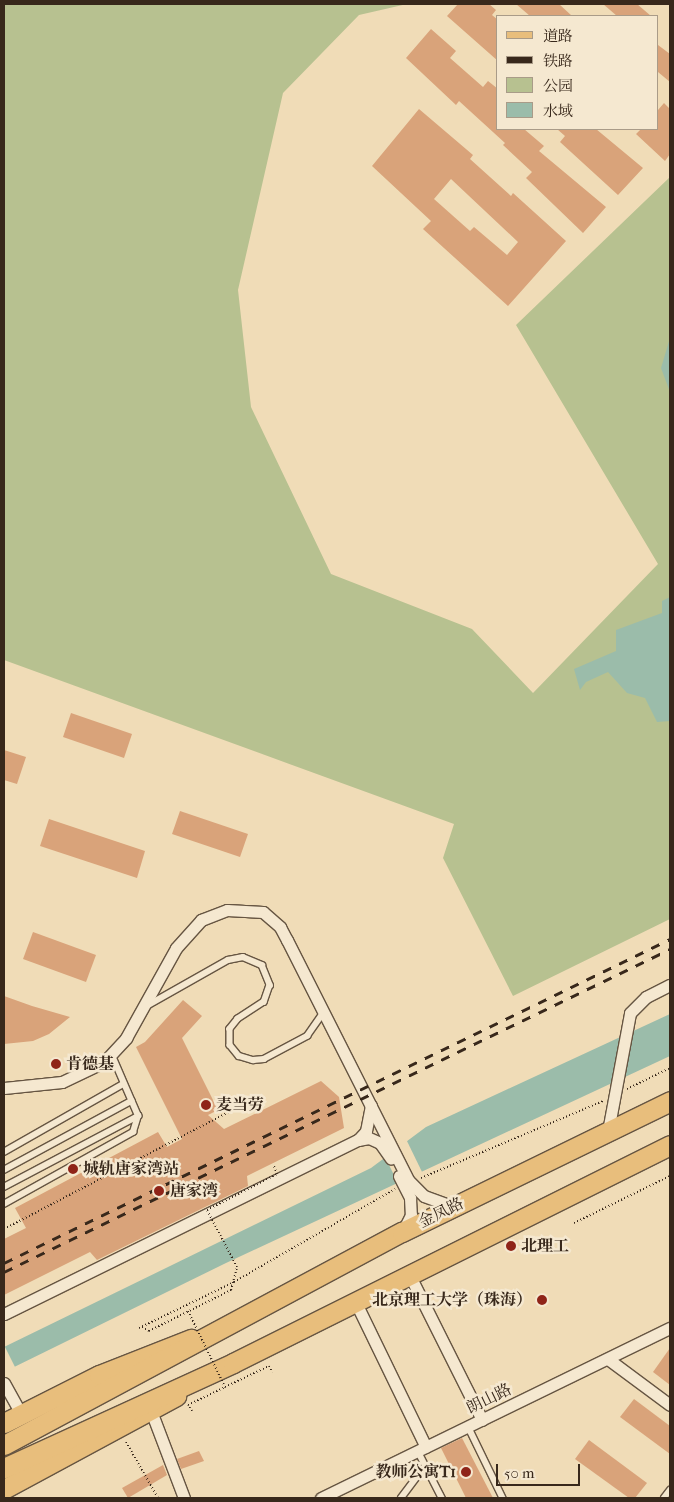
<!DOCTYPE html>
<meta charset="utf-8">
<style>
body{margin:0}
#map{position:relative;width:674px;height:1502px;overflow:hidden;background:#f0dcb7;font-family:"IM FELL French Canon","Noto Serif SC",serif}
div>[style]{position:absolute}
.green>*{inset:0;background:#b7c190}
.water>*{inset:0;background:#9bbcaa}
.pier>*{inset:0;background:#f0dcb7}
.building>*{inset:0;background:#d9a37a}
.path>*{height:2px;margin-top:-1px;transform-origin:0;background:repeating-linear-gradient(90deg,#38281b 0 1px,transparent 0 3.5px)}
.roads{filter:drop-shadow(1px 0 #665542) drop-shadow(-1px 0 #665542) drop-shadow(0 1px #665542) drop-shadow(0 -1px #665542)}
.service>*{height:5.5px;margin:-2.75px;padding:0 2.75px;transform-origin:2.75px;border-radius:2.75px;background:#f5e8d0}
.minor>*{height:11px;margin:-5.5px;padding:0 5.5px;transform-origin:5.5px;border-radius:5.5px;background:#f5e8d0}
.primary>*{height:19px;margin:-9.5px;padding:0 9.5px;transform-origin:9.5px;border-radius:9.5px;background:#e8be7c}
.trunk>*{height:19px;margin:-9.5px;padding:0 9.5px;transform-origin:9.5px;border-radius:9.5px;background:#e8be7c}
.rail>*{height:3px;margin-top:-1.5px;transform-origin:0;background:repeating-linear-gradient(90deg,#38281b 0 9px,transparent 0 18px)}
.path-bridge>*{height:2px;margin-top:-1px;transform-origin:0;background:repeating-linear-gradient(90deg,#38281b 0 1px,transparent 0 3.5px)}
.dots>*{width:14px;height:14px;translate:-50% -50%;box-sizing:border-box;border:2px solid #f5e8d0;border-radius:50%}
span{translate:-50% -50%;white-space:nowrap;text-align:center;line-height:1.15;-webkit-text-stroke:5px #f5e8d0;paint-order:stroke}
.poi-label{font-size:16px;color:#38281b;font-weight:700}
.left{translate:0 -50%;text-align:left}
.right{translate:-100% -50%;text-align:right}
.street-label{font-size:16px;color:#38281b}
.frame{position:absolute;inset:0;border:5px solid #38281b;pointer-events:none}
.legend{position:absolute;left:496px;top:15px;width:162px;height:115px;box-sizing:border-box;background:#f5e8d0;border:1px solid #a99b88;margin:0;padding:6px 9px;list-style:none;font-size:15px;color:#38281b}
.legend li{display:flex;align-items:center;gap:10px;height:25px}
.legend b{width:25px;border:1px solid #a99b88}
.scale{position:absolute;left:496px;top:1464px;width:84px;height:22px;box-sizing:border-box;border:2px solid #38281b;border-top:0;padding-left:6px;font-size:15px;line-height:18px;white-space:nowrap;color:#38281b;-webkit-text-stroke:4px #f5e8d0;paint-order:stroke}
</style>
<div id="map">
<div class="green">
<i style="clip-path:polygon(4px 4px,407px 4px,359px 15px,283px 93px,238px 290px,251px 407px,331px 574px,472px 629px,533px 693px,658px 564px,516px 325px,670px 177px,670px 919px,513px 996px,443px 858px,454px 824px,4px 660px)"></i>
</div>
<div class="water">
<i style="clip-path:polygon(670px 338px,670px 392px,661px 368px)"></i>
<i style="clip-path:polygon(670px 597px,670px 721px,657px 722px,645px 698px,627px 693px,608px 672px,586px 682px,580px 690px,574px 669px,616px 651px,616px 630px,662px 613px,662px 601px)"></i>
<i style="clip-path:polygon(670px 1014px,670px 1056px,226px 1263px,4px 1372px,4px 1347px,371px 1168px,426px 1127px)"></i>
</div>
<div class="pier">
<i style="clip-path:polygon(406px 1139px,423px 1174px,399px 1185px,384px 1155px)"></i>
<i style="clip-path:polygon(4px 1345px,16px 1369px,4px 1375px)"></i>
</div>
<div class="building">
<i style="clip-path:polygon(458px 4px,489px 4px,496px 10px,492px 15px,498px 20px,498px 61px,447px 16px)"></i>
<i style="clip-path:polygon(516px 4px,559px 4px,572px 16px,530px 16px)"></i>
<i style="clip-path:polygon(603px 4px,637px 4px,651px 16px,617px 16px)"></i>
<i style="clip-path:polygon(431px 29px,456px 51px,450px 58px,483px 87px,488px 81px,498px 89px,498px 129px,524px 129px,544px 146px,539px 151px,606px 207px,583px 233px,526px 178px,532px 172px,503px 145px,505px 143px,459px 101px,456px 105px,406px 58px)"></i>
<i style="clip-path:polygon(658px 45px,670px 54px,670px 82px,658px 72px)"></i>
<i style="clip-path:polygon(664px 103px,670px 109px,670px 154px,665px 161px,636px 134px,641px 129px,658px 129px,658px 110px)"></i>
<i style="clip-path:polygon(evenodd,419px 109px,473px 155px,470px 159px,511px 196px,513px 193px,566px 241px,508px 306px,423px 229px,431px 221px,372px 166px,419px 109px,451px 179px,518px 242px,507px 255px,474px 227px,470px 231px,434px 199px,451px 179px)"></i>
<i style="clip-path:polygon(557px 129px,596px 129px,643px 168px,618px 195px,560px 142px,565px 136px)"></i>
<i style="clip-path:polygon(71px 713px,132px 734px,124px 758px,63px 737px)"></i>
<i style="clip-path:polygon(4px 750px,26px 757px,17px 784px,4px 780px)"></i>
<i style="clip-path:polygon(180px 811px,248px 834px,240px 857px,172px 834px)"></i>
<i style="clip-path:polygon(49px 819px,145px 851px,137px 878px,40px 846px)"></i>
<i style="clip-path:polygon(33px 932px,96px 955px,86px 982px,23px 959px)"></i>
<i style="clip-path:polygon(4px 996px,32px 1006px,70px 1017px,49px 1034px,33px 1041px,4px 1044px)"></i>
<i style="clip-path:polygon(183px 1000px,202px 1016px,182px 1038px,218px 1110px,208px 1115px,224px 1129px,321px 1081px,339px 1097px,344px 1128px,247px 1176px,248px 1186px,97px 1260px,90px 1252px,4px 1295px,4px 1239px,26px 1228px,15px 1208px,158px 1132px,167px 1147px,182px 1139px,136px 1047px,145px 1042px)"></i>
<i style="clip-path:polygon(670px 1348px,670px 1385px,653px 1372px)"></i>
<i style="clip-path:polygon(634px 1399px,670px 1426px,670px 1454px,620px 1417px)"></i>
<i style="clip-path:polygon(462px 1438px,493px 1498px,466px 1498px,441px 1448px)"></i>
<i style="clip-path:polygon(589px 1440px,647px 1483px,635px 1498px,629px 1498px,575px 1459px)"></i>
<i style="clip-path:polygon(199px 1451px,204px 1461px,181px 1469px,177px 1459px)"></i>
<i style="clip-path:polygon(163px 1465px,167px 1475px,128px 1498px,122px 1488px)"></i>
</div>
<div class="path">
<i style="left:627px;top:1089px;width:48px;rotate:-26deg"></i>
<i style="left:421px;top:1178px;width:198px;rotate:-22.9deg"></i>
<i style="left:574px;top:1223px;width:107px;rotate:-26.1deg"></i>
<i style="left:4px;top:1229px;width:271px;rotate:-27.5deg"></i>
<i style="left:244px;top:1104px;width:10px;rotate:61deg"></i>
<i style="left:142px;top:1327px;width:8px;rotate:30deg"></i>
<i style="left:149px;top:1331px;width:92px;rotate:-26.6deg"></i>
<i style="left:139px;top:1328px;width:106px;rotate:-25.8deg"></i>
<i style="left:234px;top:1282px;width:186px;rotate:-30deg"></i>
<i style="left:192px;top:1411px;width:7px;rotate:-124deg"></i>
<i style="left:188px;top:1405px;width:41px;rotate:-25.9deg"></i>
<i style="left:225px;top:1387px;width:49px;rotate:-25.5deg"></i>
<i style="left:269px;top:1366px;width:7px;rotate:63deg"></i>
<i style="left:126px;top:1442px;width:64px;rotate:60.3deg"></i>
</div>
<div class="roads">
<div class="service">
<i style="left:145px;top:1007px;width:95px;rotate:-29.5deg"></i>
<i style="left:228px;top:960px;width:15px;rotate:-11deg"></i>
<i style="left:243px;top:957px;width:21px;rotate:23deg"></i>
<i style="left:262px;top:965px;width:22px;rotate:68deg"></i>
<i style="left:270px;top:985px;width:18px;rotate:109deg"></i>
<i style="left:264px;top:1002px;width:31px;rotate:147deg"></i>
<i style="left:238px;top:1019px;width:13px;rotate:129deg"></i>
<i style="left:230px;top:1029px;width:16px;rotate:90deg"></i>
<i style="left:230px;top:1045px;width:14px;rotate:51deg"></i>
<i style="left:239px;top:1056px;width:15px;rotate:16deg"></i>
<i style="left:253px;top:1060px;width:11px;rotate:-5deg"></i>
<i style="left:264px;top:1059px;width:49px;rotate:-28.1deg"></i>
<i style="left:307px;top:1036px;width:29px;rotate:-55deg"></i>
<i style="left:4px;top:1152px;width:137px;rotate:-29.7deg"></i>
<i style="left:4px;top:1170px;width:145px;rotate:-28.5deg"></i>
<i style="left:4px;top:1187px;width:152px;rotate:-27.9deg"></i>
<i style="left:4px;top:1204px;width:148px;rotate:-29.2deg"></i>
<i style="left:133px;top:1132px;width:17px;rotate:-73deg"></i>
<i style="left:138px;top:1116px;width:65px;rotate:-113.4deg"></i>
<i style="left:468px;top:1426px;width:80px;rotate:64.1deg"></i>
<i style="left:418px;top:1451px;width:53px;rotate:62.9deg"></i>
<i style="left:401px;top:1498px;width:40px;rotate:-53deg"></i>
<i style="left:664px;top:1498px;width:10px;rotate:-53deg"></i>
</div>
<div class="minor">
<i style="left:4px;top:1088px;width:58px;rotate:-5.9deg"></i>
<i style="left:62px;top:1082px;width:47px;rotate:-25.5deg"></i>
<i style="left:104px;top:1062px;width:33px;rotate:-47deg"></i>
<i style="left:126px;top:1038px;width:103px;rotate:-60.9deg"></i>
<i style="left:176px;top:948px;width:38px;rotate:-48deg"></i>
<i style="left:201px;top:920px;width:28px;rotate:-21deg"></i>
<i style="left:227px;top:910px;width:36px;rotate:3deg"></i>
<i style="left:263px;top:912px;width:23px;rotate:41deg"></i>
<i style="left:280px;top:927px;width:15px;rotate:62deg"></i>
<i style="left:287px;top:940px;width:270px;rotate:63.2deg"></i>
<i style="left:409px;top:1181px;width:21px;rotate:45deg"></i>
<i style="left:424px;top:1196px;width:30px;rotate:20deg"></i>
<i style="left:608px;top:1131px;width:120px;rotate:-79.4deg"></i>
<i style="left:630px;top:1013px;width:23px;rotate:-45deg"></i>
<i style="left:646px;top:997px;width:27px;rotate:-27deg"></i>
<i style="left:358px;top:1140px;width:11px;rotate:-10deg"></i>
<i style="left:369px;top:1138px;width:12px;rotate:24deg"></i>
<i style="left:380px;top:1143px;width:19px;rotate:55deg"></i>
<i style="left:399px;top:1176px;width:25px;rotate:63deg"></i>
<i style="left:410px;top:1198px;width:17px;rotate:87deg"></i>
<i style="left:411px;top:1215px;width:18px;rotate:117deg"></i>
<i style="left:409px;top:1274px;width:163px;rotate:63.4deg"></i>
<i style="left:355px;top:1301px;width:162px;rotate:64.1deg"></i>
<i style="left:4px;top:1314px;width:394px;rotate:-26.2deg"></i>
<i style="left:358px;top:1140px;width:12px;rotate:-48deg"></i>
<i style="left:366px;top:1131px;width:26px;rotate:-79deg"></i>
<i style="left:608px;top:1359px;width:77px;rotate:36.6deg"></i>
<i style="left:4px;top:1383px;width:35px;rotate:61deg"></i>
<i style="left:151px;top:1411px;width:93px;rotate:69.2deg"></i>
<i style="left:321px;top:1498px;width:388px;rotate:-26deg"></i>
</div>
<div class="primary">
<i style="left:4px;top:1423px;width:106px;rotate:-26.8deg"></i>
<i style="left:99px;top:1375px;width:99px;rotate:-21.4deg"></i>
<i style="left:4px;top:1489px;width:196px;rotate:-28.4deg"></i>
</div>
<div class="trunk">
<i style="left:4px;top:1445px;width:451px;rotate:-28.2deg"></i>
<i style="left:402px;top:1232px;width:298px;rotate:-26deg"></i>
<i style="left:4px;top:1468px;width:252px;rotate:-24.6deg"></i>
<i style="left:233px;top:1363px;width:488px;rotate:-26.5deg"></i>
</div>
</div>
<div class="rail">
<i style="left:4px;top:1263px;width:741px;rotate:-25.94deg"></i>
<i style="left:4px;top:1272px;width:740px;rotate:-25.87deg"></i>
</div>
<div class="path-bridge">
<i style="left:231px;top:1290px;width:24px;rotate:-75deg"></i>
<i style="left:237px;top:1267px;width:64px;rotate:-117.8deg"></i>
<i style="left:207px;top:1210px;width:79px;rotate:-27.2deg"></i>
<i style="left:277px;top:1174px;width:9px;rotate:-111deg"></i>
<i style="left:188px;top:1311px;width:85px;rotate:64deg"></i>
</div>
<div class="dots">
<i style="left:56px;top:1064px;background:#8f2418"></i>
<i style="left:206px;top:1105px;background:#8f2418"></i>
<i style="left:73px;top:1169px;background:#8f2418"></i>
<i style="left:159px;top:1191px;background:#8f2418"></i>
<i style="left:511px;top:1246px;background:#8f2418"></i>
<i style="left:542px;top:1300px;background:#8f2418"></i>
<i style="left:466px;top:1472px;background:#8f2418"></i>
</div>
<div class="poi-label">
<span class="left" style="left:66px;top:1064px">肯德基</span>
<span class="left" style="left:216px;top:1105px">麦当劳</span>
<span class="left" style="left:83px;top:1169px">城轨唐家湾站</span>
<span class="left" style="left:170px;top:1191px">唐家湾</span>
<span class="left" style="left:521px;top:1246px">北理工</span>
<span class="right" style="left:532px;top:1300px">北京理工大学（珠海）</span>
<span class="right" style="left:456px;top:1472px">教师公寓T1</span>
</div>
<div class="street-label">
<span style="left:441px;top:1213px;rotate:-26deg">金凤路</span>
<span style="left:489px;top:1399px;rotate:-26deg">朗山路</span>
</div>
<div class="frame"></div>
<ul class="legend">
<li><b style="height:6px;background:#e8be7c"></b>道路</li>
<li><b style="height:6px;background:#38281b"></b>铁路</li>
<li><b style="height:14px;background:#b7c190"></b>公园</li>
<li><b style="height:14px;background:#9bbcaa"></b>水域</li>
</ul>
<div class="scale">50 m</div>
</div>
